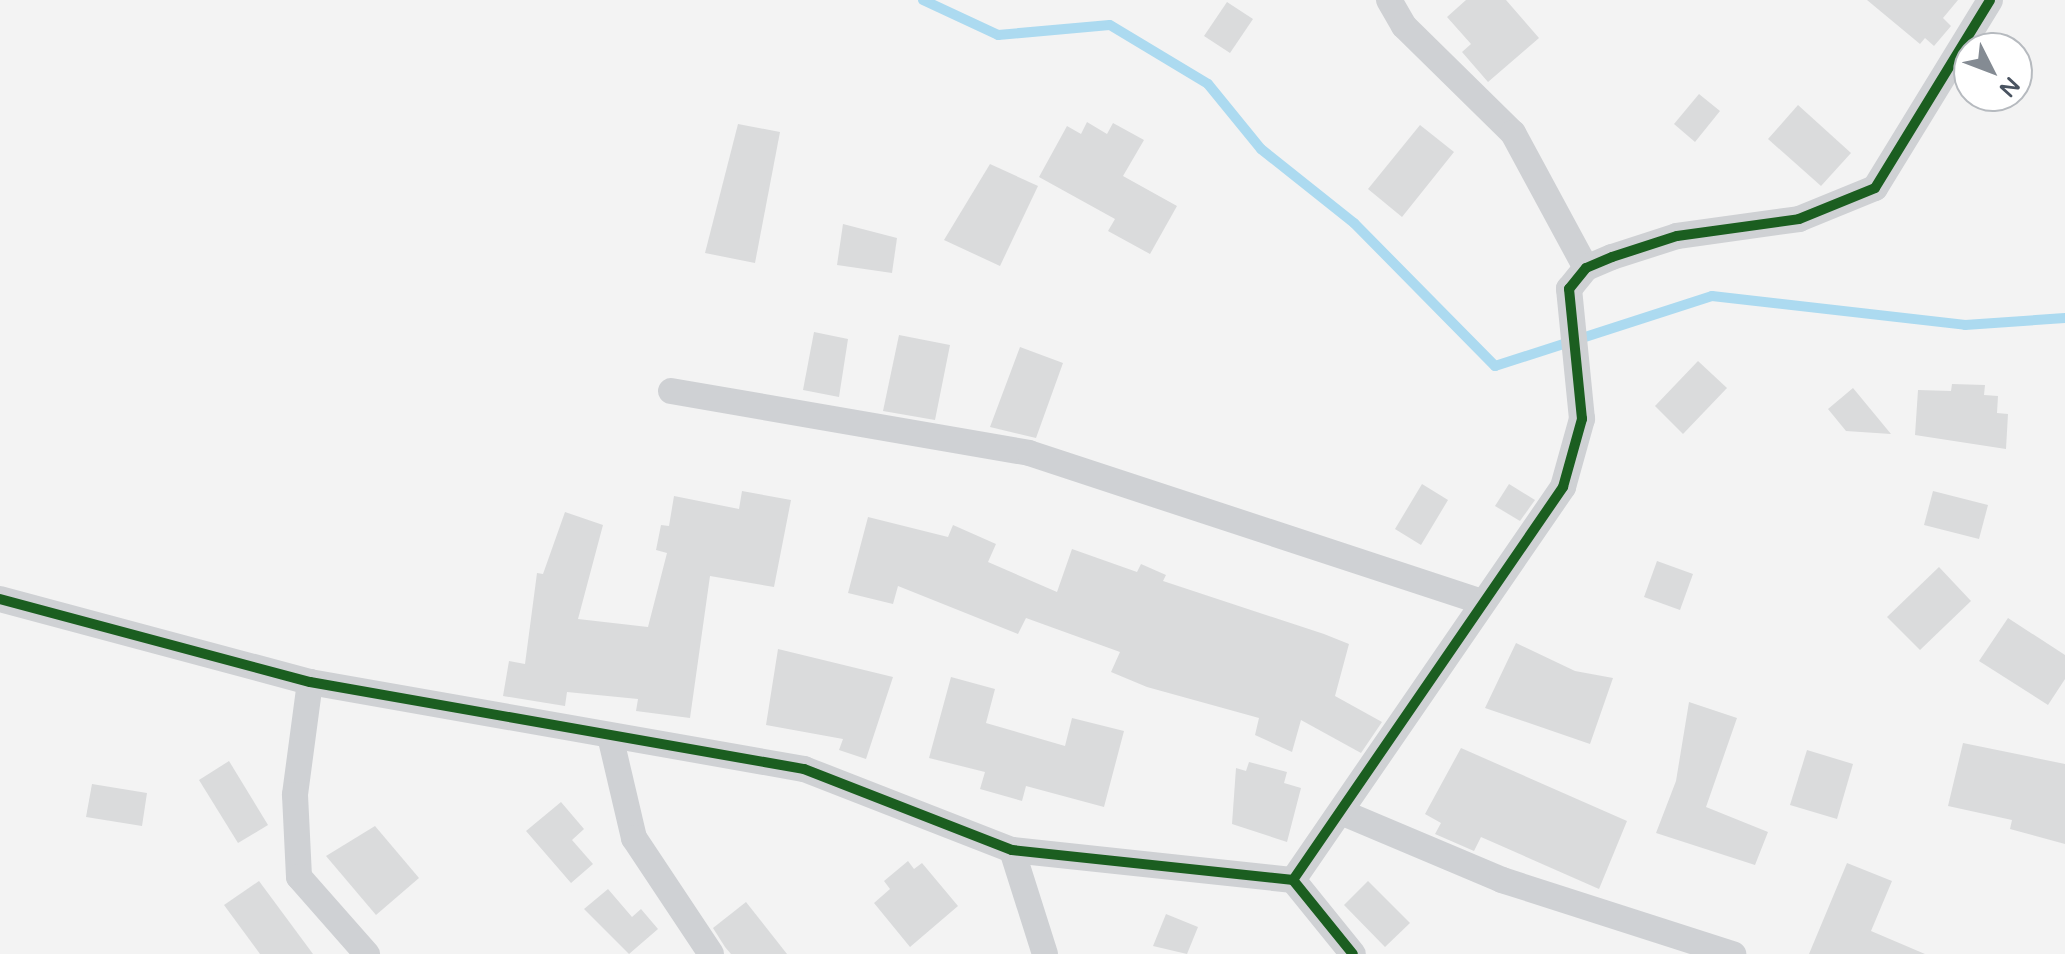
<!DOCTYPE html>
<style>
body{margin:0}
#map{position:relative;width:2065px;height:954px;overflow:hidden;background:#f3f3f3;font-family:"Varela Round",sans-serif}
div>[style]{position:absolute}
.stream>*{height:10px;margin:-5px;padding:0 5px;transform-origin:5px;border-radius:5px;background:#acdaf0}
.building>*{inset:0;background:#dadbdc}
.minor>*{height:26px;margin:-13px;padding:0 13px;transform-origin:13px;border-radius:13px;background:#cfd1d4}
.cycleway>*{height:10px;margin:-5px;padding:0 5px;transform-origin:5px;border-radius:5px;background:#1b5e20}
span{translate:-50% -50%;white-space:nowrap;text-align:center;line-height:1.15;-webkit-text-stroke:8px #fff;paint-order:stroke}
.north{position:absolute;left:1953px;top:32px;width:80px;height:80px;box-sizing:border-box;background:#fff;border:2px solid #b6babf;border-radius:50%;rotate:132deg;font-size:22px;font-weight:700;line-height:32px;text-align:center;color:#495360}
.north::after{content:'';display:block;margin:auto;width:28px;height:36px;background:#848b93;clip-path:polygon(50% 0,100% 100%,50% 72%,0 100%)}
</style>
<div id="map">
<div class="stream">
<i style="left:923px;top:0;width:83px;rotate:25deg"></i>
<i style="left:998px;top:35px;width:112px;rotate:-5.1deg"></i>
<i style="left:1110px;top:25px;width:114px;rotate:31deg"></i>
<i style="left:1208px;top:84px;width:84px;rotate:50.8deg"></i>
<i style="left:1261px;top:149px;width:119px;rotate:38.5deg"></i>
<i style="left:1354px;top:223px;width:201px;rotate:45.4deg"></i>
<i style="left:1495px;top:366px;width:228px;rotate:-17.9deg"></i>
<i style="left:1712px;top:296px;width:255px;rotate:6.5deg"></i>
<i style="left:1965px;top:325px;width:100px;rotate:-4deg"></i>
</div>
<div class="building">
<i style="clip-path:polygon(1466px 0,1506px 0,1539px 38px,1488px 82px,1462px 52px,1471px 44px,1447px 17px)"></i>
<i style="clip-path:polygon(1867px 0,1958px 0,1943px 18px,1951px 26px,1934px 46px,1925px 38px,1920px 44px)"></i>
<i style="clip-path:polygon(1227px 2px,1253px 19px,1230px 53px,1204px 36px)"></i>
<i style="clip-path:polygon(1699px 94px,1720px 111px,1695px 142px,1674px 124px)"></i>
<i style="clip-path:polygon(1798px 105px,1851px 153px,1821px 186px,1768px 139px)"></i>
<i style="clip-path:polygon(1087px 122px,1107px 134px,1113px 123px,1144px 140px,1123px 176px,1177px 206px,1150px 254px,1108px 231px,1115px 219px,1039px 177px,1067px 126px,1081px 134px)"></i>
<i style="clip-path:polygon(738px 124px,780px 132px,755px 263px,705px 253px)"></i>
<i style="clip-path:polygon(1420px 125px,1454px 152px,1402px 217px,1368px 189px)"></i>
<i style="clip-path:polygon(990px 164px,1038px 186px,1000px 266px,944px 240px)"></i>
<i style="clip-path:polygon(843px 224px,897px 238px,892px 273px,837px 265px)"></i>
<i style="clip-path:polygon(814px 332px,848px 339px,839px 397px,803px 390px)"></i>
<i style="clip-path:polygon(899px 335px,950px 345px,935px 420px,883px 411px)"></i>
<i style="clip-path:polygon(1020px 347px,1063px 363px,1036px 438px,990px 427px)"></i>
<i style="clip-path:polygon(1698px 361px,1727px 388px,1683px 434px,1655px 406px)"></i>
<i style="clip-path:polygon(1952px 384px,1985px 385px,1984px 395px,1998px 396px,1997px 413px,2008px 414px,2006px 449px,1915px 435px,1918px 390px,1951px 391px)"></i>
<i style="clip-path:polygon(1853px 388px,1891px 434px,1846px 431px,1828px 409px)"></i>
<i style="clip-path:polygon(1422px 484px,1448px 500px,1421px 545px,1395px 529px)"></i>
<i style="clip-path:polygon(1509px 484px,1535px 500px,1520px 521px,1495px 506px)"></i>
<i style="clip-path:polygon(742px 491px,791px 500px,774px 587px,710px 576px,690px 718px,636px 711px,638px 699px,567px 692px,565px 706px,503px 696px,509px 661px,525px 664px,537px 573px,543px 574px,565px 512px,603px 525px,578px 619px,648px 627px,667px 553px,656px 550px,661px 525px,669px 526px,674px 496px,739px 509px)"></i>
<i style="clip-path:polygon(1933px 491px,1988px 505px,1979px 539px,1924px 525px)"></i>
<i style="clip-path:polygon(868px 517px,948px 537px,953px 525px,996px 544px,988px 562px,1057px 592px,1072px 549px,1137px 572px,1141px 564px,1166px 575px,1163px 581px,1324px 634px,1349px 644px,1335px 696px,1382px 722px,1361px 753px,1301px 720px,1292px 752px,1255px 735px,1259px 718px,1147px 687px,1111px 672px,1120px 652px,1026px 618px,1018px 634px,898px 586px,893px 604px,848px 593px)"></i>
<i style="clip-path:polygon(1657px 561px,1693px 574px,1680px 610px,1644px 597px)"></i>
<i style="clip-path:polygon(1939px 567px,1971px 601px,1920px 650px,1887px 617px)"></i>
<i style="clip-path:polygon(2008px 618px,2065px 655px,2065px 679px,2048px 705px,1979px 661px)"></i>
<i style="clip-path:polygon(1516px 643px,1575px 671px,1613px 678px,1590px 744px,1485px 708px)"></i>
<i style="clip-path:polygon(778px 649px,893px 677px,866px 759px,839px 750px,843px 739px,766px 725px)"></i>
<i style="clip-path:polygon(951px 677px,995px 689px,986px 723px,1065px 746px,1072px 718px,1124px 731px,1104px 807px,1026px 786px,1022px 801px,980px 789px,985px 772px,929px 758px)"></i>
<i style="clip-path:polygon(1689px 702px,1737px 718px,1706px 807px,1768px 832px,1755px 865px,1656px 833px,1676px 781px)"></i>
<i style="clip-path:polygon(1963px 743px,2065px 764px,2065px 844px,2010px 829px,2012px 820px,1948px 806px)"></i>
<i style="clip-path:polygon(1461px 748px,1627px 821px,1599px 889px,1481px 837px,1474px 851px,1435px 834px,1441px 823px,1425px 814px)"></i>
<i style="clip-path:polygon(1807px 750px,1853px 764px,1837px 819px,1790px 805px)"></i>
<i style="clip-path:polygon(229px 761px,268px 825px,238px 843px,199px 780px)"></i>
<i style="clip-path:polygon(1249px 762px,1287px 772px,1284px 783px,1301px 788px,1287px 842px,1232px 824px,1236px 768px,1246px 771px)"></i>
<i style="clip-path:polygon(92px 784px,147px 793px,142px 826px,86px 817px)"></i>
<i style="clip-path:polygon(561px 802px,584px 829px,572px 840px,593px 864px,571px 883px,526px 831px)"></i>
<i style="clip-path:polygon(375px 826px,419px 878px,376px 915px,326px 856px)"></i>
<i style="clip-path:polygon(908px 861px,914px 869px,922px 863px,958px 906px,910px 947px,874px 903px,890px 889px,884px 881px)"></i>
<i style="clip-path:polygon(1847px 863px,1892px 881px,1871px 931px,1925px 954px,1809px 954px)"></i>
<i style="clip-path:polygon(259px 881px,313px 954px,260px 954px,224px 905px)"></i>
<i style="clip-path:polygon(1368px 881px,1410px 923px,1385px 947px,1344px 905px)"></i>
<i style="clip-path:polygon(608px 889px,632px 917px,641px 909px,658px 929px,629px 954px,584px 909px)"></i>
<i style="clip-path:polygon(746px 902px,787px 954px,731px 954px,725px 947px,713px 928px)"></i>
<i style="clip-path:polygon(1166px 914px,1198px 927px,1187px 954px,1153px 946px)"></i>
</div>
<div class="minor">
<i style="left:1389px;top:0;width:30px;rotate:60deg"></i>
<i style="left:1404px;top:26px;width:153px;rotate:44.5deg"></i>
<i style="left:1513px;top:133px;width:153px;rotate:61.6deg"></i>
<i style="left:671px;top:391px;width:363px;rotate:9.8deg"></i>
<i style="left:1029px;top:453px;width:477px;rotate:18.2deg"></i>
<i style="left:0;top:599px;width:321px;rotate:15deg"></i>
<i style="left:310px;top:682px;width:502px;rotate:9.99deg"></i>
<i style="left:804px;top:769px;width:223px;rotate:21.3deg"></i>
<i style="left:1012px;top:850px;width:283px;rotate:6.1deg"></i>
<i style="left:1293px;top:880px;width:95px;rotate:51deg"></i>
<i style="left:310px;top:682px;width:114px;rotate:97.6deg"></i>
<i style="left:295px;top:795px;width:82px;rotate:87.2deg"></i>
<i style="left:299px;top:877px;width:103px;rotate:48.6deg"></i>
<i style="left:611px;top:740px;width:101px;rotate:76.8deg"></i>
<i style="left:634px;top:838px;width:139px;rotate:56.4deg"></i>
<i style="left:1341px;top:812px;width:175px;rotate:22.9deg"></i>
<i style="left:1502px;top:880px;width:243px;rotate:17.8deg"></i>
<i style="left:1012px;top:850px;width:109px;rotate:72.4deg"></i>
<i style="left:1293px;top:880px;width:477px;rotate:-55.5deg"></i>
<i style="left:1563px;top:487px;width:71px;rotate:-74.4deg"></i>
<i style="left:1582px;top:419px;width:131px;rotate:-95.7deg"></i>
<i style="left:1569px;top:289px;width:27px;rotate:-51deg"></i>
<i style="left:1586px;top:268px;width:28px;rotate:-23deg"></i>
<i style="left:1612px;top:257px;width:68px;rotate:-17.9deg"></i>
<i style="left:1677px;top:236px;width:123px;rotate:-7.9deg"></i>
<i style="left:1799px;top:219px;width:82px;rotate:-22.2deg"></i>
<i style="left:1875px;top:188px;width:220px;rotate:-58.5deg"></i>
</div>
<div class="cycleway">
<i style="left:0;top:599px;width:321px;rotate:15deg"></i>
<i style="left:310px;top:682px;width:502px;rotate:9.99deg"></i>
<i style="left:804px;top:769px;width:223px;rotate:21.3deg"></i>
<i style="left:1012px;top:850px;width:283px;rotate:6.1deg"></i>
<i style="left:1293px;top:880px;width:95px;rotate:51deg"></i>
<i style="left:1293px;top:880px;width:477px;rotate:-55.5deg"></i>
<i style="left:1563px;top:487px;width:71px;rotate:-74.4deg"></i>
<i style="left:1582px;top:419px;width:131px;rotate:-95.7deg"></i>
<i style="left:1569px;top:289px;width:27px;rotate:-51deg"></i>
<i style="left:1586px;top:268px;width:28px;rotate:-23deg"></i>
<i style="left:1612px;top:257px;width:68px;rotate:-17.9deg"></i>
<i style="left:1677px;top:236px;width:123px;rotate:-7.9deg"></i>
<i style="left:1799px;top:219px;width:82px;rotate:-22.2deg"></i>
<i style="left:1875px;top:188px;width:220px;rotate:-58.5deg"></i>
</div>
<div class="north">N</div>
</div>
